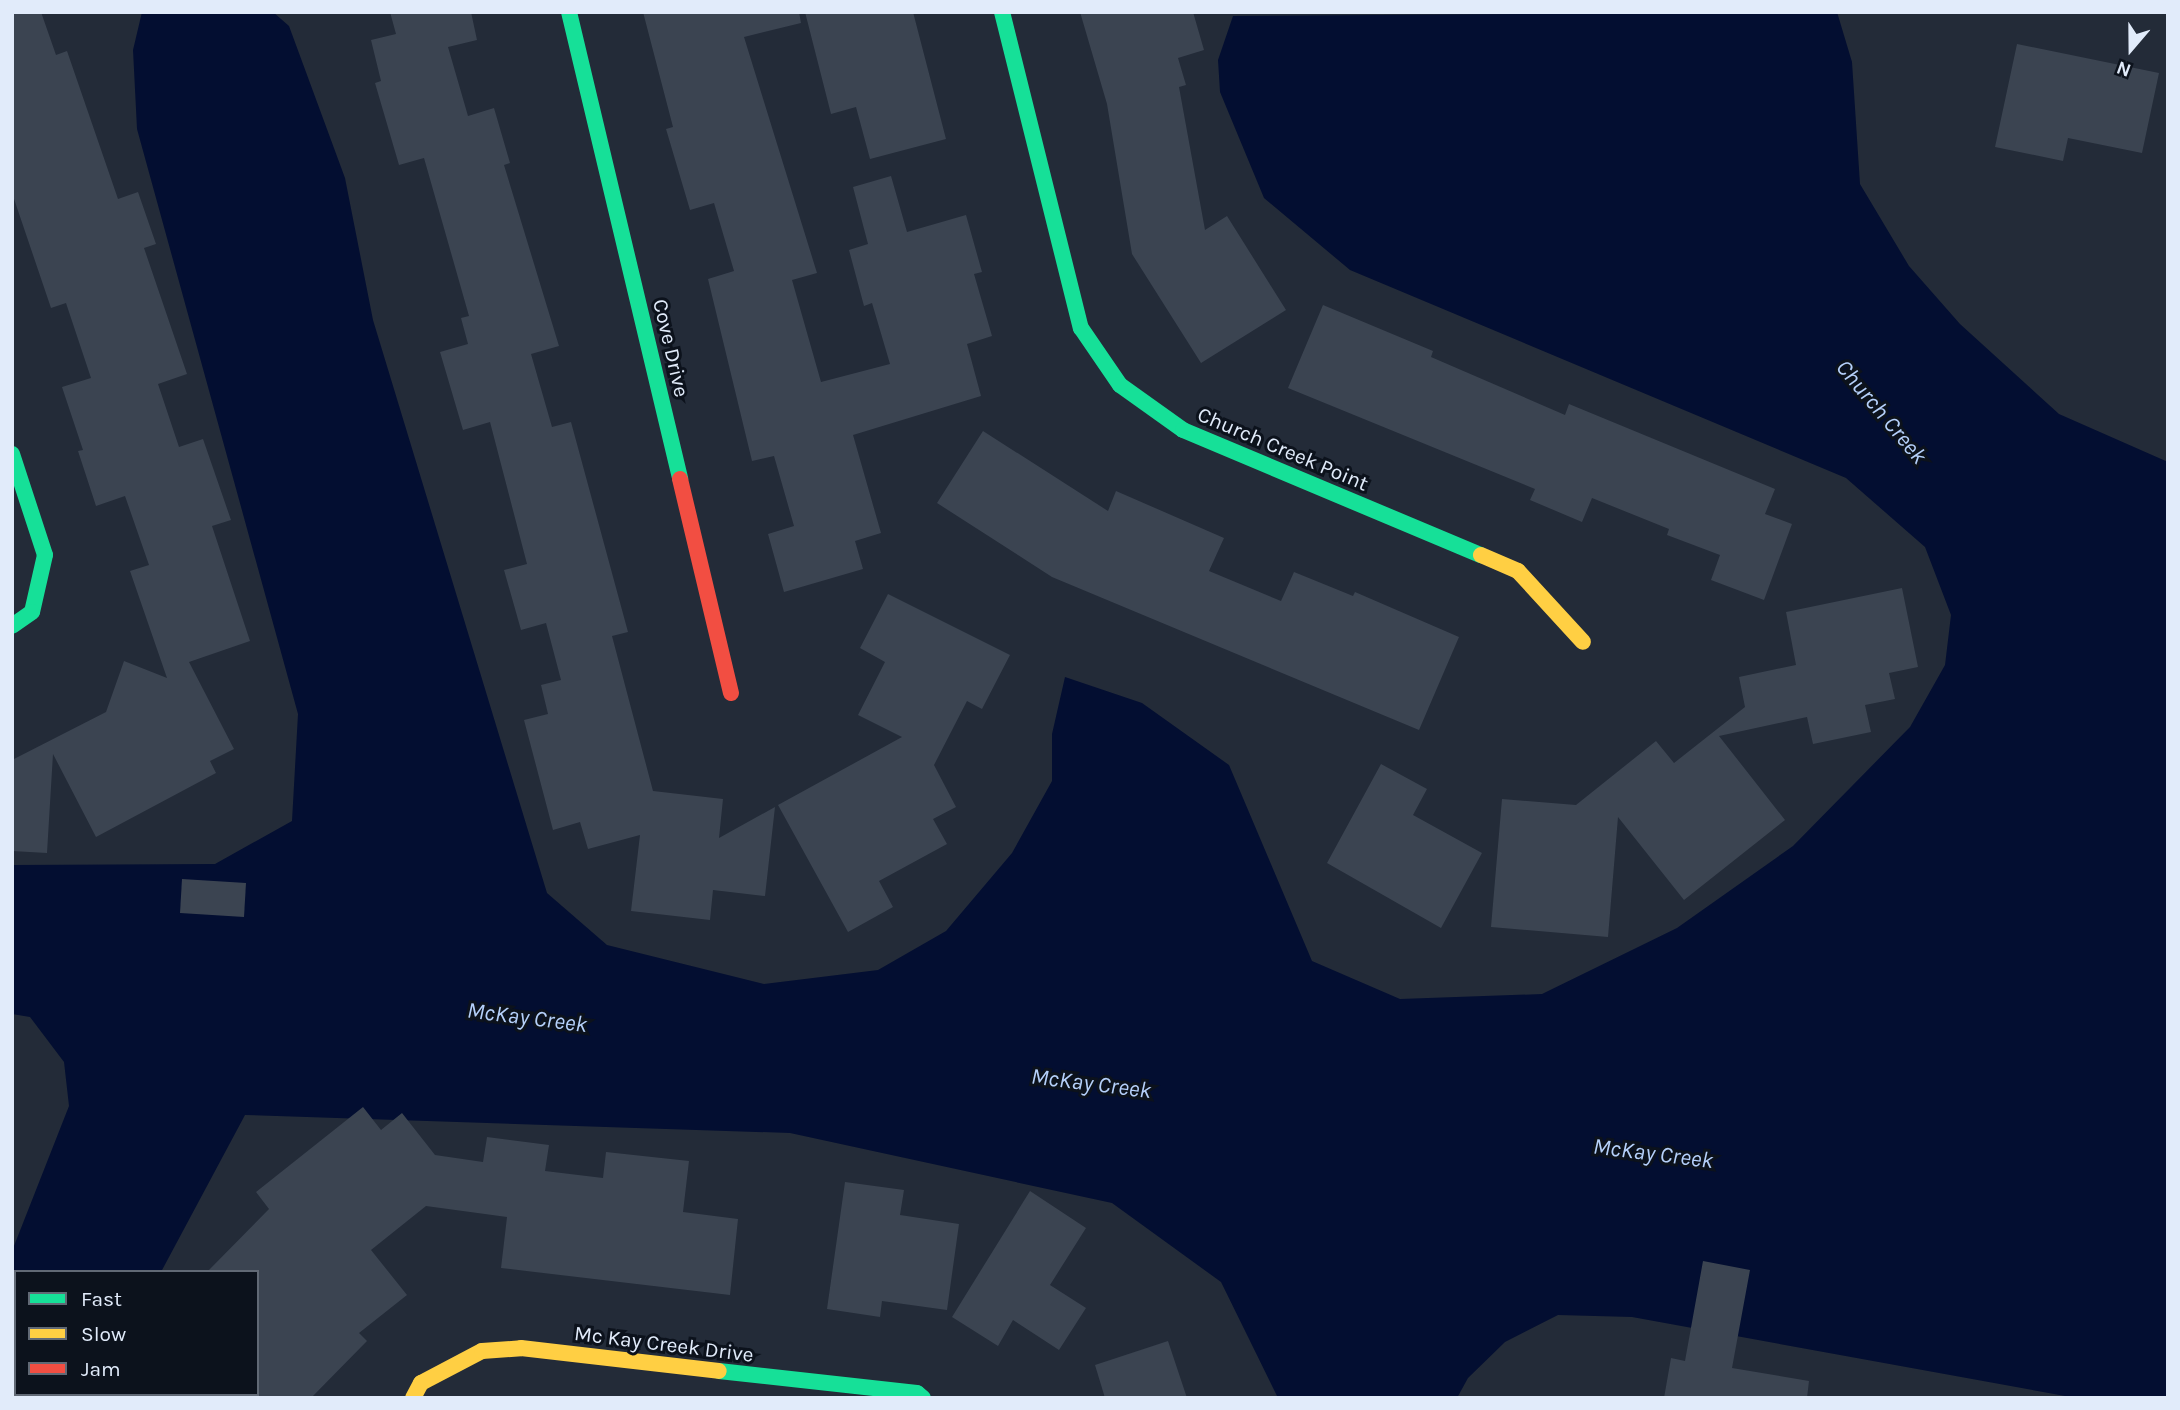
<!DOCTYPE html>
<style>
body{margin:0}
#map{position:relative;width:2180px;height:1410px;overflow:hidden;background:#232b38;font-family:Karla,sans-serif}
div>[style]{position:absolute}
.water>*{inset:0;background:#030e31}
.building>*{inset:0;background:#3b4451}
.fast>*{height:16px;margin:-8px;padding:0 8px;transform-origin:8px;border-radius:8px;background:#16e098}
.slow>*{height:16px;margin:-8px;padding:0 8px;transform-origin:8px;border-radius:8px;background:#ffcf43}
.jam>*{height:16px;margin:-8px;padding:0 8px;transform-origin:8px;border-radius:8px;background:#f24e42}
span{translate:-50% -50%;white-space:nowrap;text-align:center;line-height:1.15;-webkit-text-stroke:6px #0c121c;paint-order:stroke}
.street-label{font-size:21px;color:#e1ebfa}
.water-label{font-size:23px;color:#b5d0fa;font-style:italic}
.frame{position:absolute;inset:0;border:14px solid #e1ebfa;pointer-events:none}
.legend{position:absolute;left:14px;top:1270px;width:245px;height:126px;box-sizing:border-box;background:#0c121c;border:2px solid #616975;margin:0;padding:9px 12px;list-style:none;font-size:21px;color:#e1ebfa}
.legend li{display:flex;align-items:center;gap:14px;height:35px}
.legend b{width:35px;border:2px solid #616975}
.north{position:absolute;left:2096px;top:14px;width:70px;height:70px;-webkit-text-stroke:5px #0c121c;paint-order:stroke;rotate:200deg;font-size:19px;font-weight:700;line-height:28px;text-align:center;color:#e1ebfa}
.north::after{content:'';display:block;margin:auto;width:24px;height:32px;background:#e1ebfa;clip-path:polygon(50% 0,100% 100%,50% 72%,0 100%)}
</style>
<div id="map">
<div class="water">
<i style="clip-path:polygon(142px 12px,273px 12px,289px 26px,345px 178px,373px 320px,547px 893px,607px 945px,764px 984px,878px 970px,946px 931px,1012px 853px,1052px 781px,1052px 734px,1065px 677px,1142px 703px,1229px 765px,1312px 961px,1400px 999px,1542px 994px,1677px 928px,1793px 846px,1910px 727px,1945px 665px,1951px 615px,1925px 547px,1846px 478px,1350px 270px,1264px 198px,1220px 92px,1218px 60px,1233px 16px,1837px 12px,1852px 62px,1860px 184px,1909px 266px,1960px 324px,2059px 414px,2168px 462px,2168px 1398px,2076px 1398px,1632px 1317px,1558px 1315px,1505px 1342px,1468px 1378px,1457px 1398px,1278px 1398px,1221px 1282px,1112px 1203px,790px 1133px,245px 1115px,161px 1272px,16px 1272px,16px 1394px,95px 1394px,12px 1398px,12px 1251px,69px 1106px,64px 1062px,30px 1017px,12px 1014px,12px 865px,215px 864px,292px 821px,298px 714px,137px 129px,133px 50px)"></i>
</div>
<div class="building">
<i style="clip-path:polygon(12px 12px,41px 12px,56px 55px,67px 51px,118px 199px,138px 192px,156px 244px,144px 248px,187px 374px,158px 384px,179px 447px,203px 439px,231px 520px,212px 526px,250px 641px,189px 662px,234px 749px,210px 761px,216px 773px,96px 837px,53px 754px,47px 853px,12px 851px,12px 760px,106px 712px,124px 661px,167px 678px,130px 571px,149px 565px,125px 496px,96px 506px,78px 451px,83px 450px,62px 387px,91px 378px,66px 303px,51px 308px,12px 193px)"></i>
<i style="clip-path:polygon(390px 12px,471px 12px,477px 40px,448px 47px,468px 116px,494px 108px,510px 163px,504px 165px,559px 346px,531px 354px,552px 427px,571px 422px,628px 632px,612px 636px,653px 791px,723px 799px,719px 838px,775px 807px,765px 896px,713px 890px,710px 920px,631px 911px,640px 835px,588px 849px,580px 822px,553px 830px,524px 720px,548px 714px,541px 685px,561px 680px,546px 623px,521px 630px,504px 570px,527px 564px,490px 422px,463px 430px,440px 352px,468px 344px,461px 318px,469px 316px,424px 158px,399px 165px,375px 83px,381px 81px,371px 40px,396px 34px)"></i>
<i style="clip-path:polygon(643px 12px,799px 12px,801px 23px,744px 37px,817px 273px,792px 280px,821px 382px,890px 364px,872px 303px,864px 306px,849px 250px,868px 244px,853px 187px,891px 176px,907px 232px,966px 215px,982px 272px,974px 274px,992px 336px,967px 344px,981px 396px,853px 435px,881px 533px,855px 541px,863px 569px,784px 592px,768px 534px,794px 526px,774px 456px,752px 461px,708px 279px,734px 271px,714px 203px,690px 210px,666px 129px,673px 127px)"></i>
<i style="clip-path:polygon(805px 12px,913px 12px,946px 139px,870px 159px,856px 107px,831px 114px)"></i>
<i style="clip-path:polygon(1080px 12px,1193px 12px,1204px 50px,1178px 58px,1186px 85px,1179px 87px,1205px 230px,1227px 216px,1286px 310px,1201px 363px,1132px 254px,1107px 104px)"></i>
<i style="clip-path:polygon(2017px 44px,2159px 73px,2142px 153px,2068px 138px,2063px 161px,1995px 147px)"></i>
<i style="clip-path:polygon(1323px 305px,1433px 351px,1431px 357px,1565px 415px,1569px 404px,1775px 489px,1765px 514px,1792px 524px,1764px 600px,1711px 580px,1720px 555px,1667px 535px,1669px 529px,1592px 498px,1582px 522px,1530px 500px,1535px 489px,1288px 388px)"></i>
<i style="clip-path:polygon(983px 431px,1108px 511px,1116px 491px,1224px 538px,1209px 571px,1281px 601px,1294px 572px,1353px 596px,1355px 592px,1459px 637px,1419px 730px,1052px 577px,937px 503px)"></i>
<i style="clip-path:polygon(1902px 588px,1918px 667px,1889px 673px,1895px 699px,1865px 705px,1871px 732px,1813px 744px,1807px 717px,1719px 736px,1785px 820px,1684px 900px,1618px 817px,1608px 937px,1491px 927px,1502px 799px,1576px 805px,1656px 741px,1674px 763px,1745px 707px,1739px 677px,1796px 665px,1786px 612px)"></i>
<i style="clip-path:polygon(888px 594px,1010px 655px,982px 709px,967px 701px,934px 765px,956px 807px,933px 819px,947px 844px,879px 881px,893px 907px,848px 932px,778px 805px,902px 737px,858px 715px,885px 662px,860px 648px)"></i>
<i style="clip-path:polygon(1381px 764px,1427px 789px,1413px 815px,1482px 853px,1441px 928px,1327px 863px)"></i>
<i style="clip-path:polygon(182px 879px,246px 883px,244px 917px,180px 913px)"></i>
<i style="clip-path:polygon(363px 1107px,381px 1130px,402px 1113px,435px 1155px,483px 1162px,487px 1137px,549px 1145px,545px 1171px,603px 1178px,606px 1152px,689px 1161px,683px 1212px,738px 1219px,730px 1295px,501px 1268px,507px 1217px,426px 1206px,371px 1250px,407px 1295px,359px 1333px,367px 1341px,311px 1398px,257px 1398px,257px 1272px,207px 1272px,269px 1209px,256px 1192px)"></i>
<i style="clip-path:polygon(845px 1182px,904px 1190px,900px 1215px,959px 1224px,947px 1310px,882px 1301px,880px 1317px,827px 1309px)"></i>
<i style="clip-path:polygon(1030px 1191px,1086px 1228px,1050px 1285px,1086px 1308px,1059px 1350px,1013px 1320px,998px 1346px,952px 1317px)"></i>
<i style="clip-path:polygon(1703px 1261px,1750px 1270px,1732px 1368px,1809px 1381px,1807px 1398px,1664px 1398px,1671px 1358px,1685px 1361px)"></i>
<i style="clip-path:polygon(1168px 1341px,1187px 1398px,1105px 1398px,1095px 1365px)"></i>
</div>
<div class="fast">
<i style="left:569px;top:12px;width:480px;rotate:76.6deg"></i>
<i style="left:1002px;top:12px;width:326px;rotate:76deg"></i>
<i style="left:1081px;top:328px;width:69px;rotate:55.6deg"></i>
<i style="left:1120px;top:385px;width:77px;rotate:35.5deg"></i>
<i style="left:1183px;top:430px;width:323px;rotate:22.8deg"></i>
<i style="left:12px;top:454px;width:106px;rotate:71.9deg"></i>
<i style="left:45px;top:555px;width:58px;rotate:102.8deg"></i>
<i style="left:32px;top:612px;width:24px;rotate:145deg"></i>
<i style="left:719px;top:1371px;width:199px;rotate:6.3deg"></i>
<i style="left:917px;top:1393px;width:8px;rotate:40deg"></i>
</div>
<div class="slow">
<i style="left:1481px;top:555px;width:40px;rotate:23.4deg"></i>
<i style="left:1518px;top:571px;width:96px;rotate:47.5deg"></i>
<i style="left:413px;top:1398px;width:17px;rotate:-62deg"></i>
<i style="left:421px;top:1383px;width:69px;rotate:-27.7deg"></i>
<i style="left:482px;top:1351px;width:39px;rotate:-4deg"></i>
<i style="left:521px;top:1348px;width:199px;rotate:6.6deg"></i>
</div>
<div class="jam">
<i style="left:680px;top:479px;width:220px;rotate:76.6deg"></i>
</div>
<div class="street-label">
<span style="left:671px;top:348px;rotate:77deg">Cove Drive</span>
<span style="left:1283px;top:449px;rotate:23deg">Church Creek Point</span>
<span style="left:664px;top:1344px;rotate:7deg">Mc Kay Creek Drive</span>
</div>
<div class="water-label">
<span style="left:1881px;top:412px;rotate:50deg">Church Creek</span>
<span style="left:527px;top:1018px;rotate:7deg">McKay Creek</span>
<span style="left:1091px;top:1084px;rotate:7deg">McKay Creek</span>
<span style="left:1653px;top:1154px;rotate:7deg">McKay Creek</span>
</div>
<div class="frame"></div>
<ul class="legend">
<li><b style="height:9px;background:#16e098"></b>Fast</li>
<li><b style="height:9px;background:#ffcf43"></b>Slow</li>
<li><b style="height:9px;background:#f24e42"></b>Jam</li>
</ul>
<div class="north">N</div>
</div>
